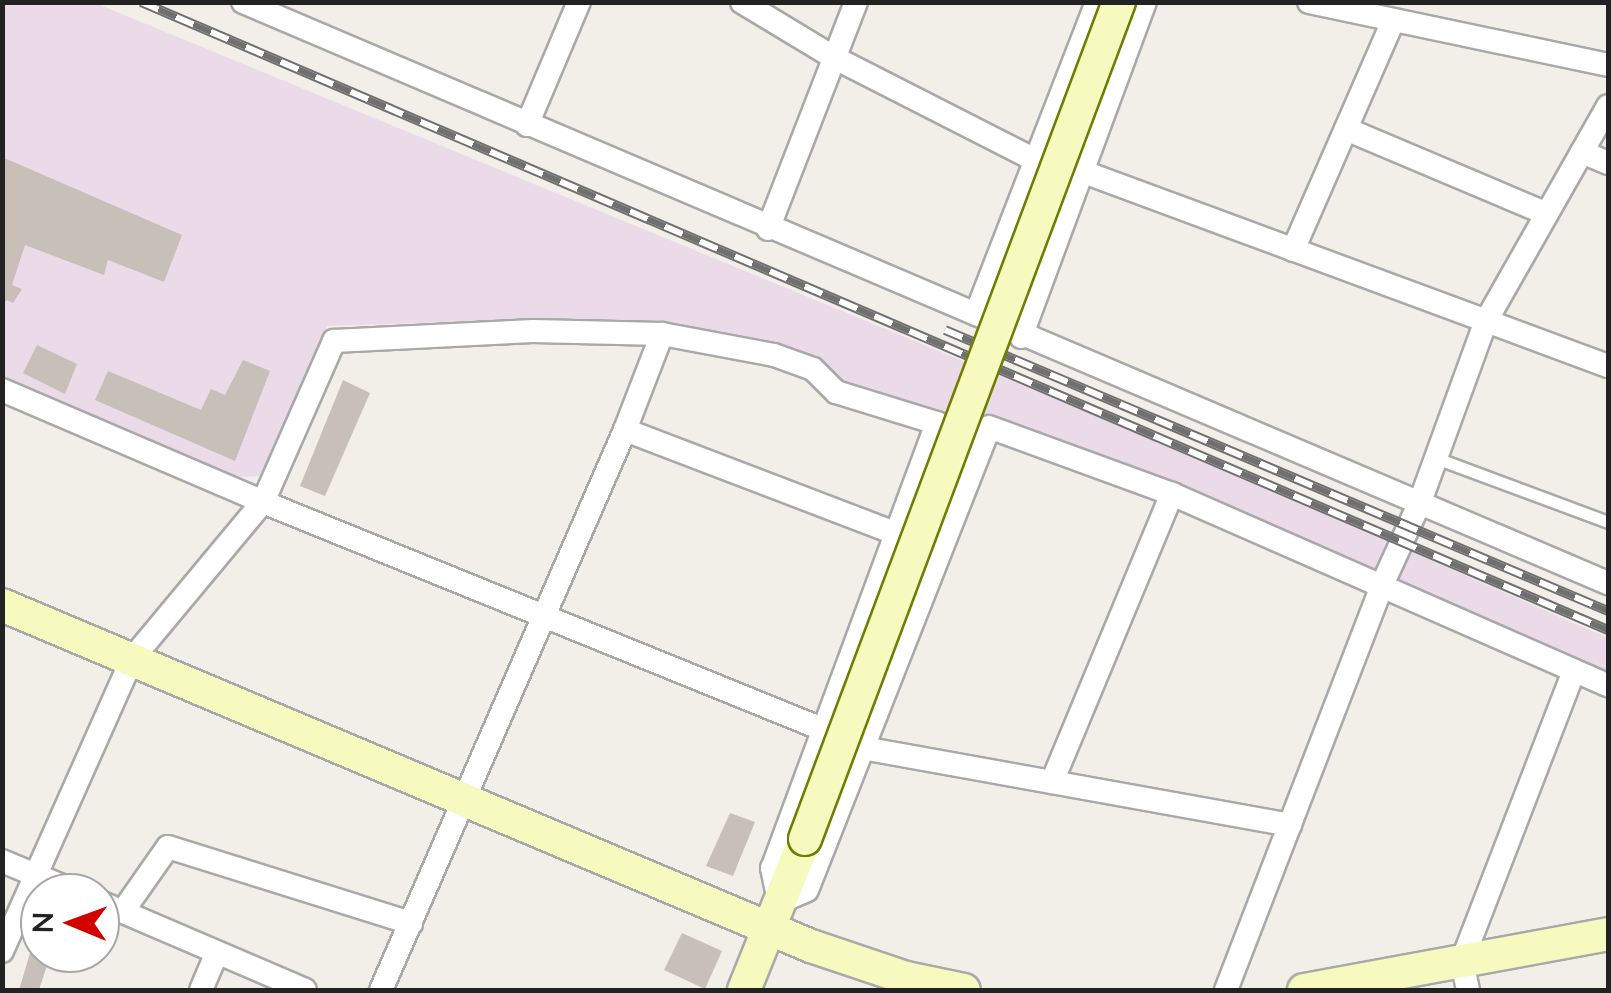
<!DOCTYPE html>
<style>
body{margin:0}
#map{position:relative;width:1611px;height:993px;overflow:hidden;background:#f2efe9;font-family:Lato,sans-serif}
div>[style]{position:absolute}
.industrial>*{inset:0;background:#ebdbe8}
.building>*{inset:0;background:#c7bfb8}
.roads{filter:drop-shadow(2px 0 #a9a9a9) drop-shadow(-2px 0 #a9a9a9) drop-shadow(0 2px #a9a9a9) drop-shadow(0 -2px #a9a9a9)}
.lane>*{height:11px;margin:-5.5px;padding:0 5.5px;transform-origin:5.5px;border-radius:5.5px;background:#fff}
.street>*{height:22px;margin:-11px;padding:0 11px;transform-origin:11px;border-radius:11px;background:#fff}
.secondary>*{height:32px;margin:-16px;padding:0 16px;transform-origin:16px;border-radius:16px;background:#f7fabf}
.rail>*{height:10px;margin-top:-5px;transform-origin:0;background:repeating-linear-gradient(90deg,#fff 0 19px,#707070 0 38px);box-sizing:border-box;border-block:2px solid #707070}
.bridges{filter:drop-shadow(2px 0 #707d05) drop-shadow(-2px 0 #707d05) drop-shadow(0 2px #707d05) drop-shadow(0 -2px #707d05)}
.secondary-bridge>*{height:32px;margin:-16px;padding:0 16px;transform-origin:16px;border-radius:16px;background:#f7fabf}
span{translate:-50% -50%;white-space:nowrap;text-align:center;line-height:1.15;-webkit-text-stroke:9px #fff;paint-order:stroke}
.frame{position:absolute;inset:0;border:5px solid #222;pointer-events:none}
.north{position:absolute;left:20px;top:873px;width:100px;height:100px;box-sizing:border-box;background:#fff;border:2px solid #a7a7a7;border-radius:50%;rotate:271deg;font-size:28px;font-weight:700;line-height:40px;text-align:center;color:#222}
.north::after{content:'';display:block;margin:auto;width:35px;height:45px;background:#d40000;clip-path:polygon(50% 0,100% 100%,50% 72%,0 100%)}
</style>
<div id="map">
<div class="industrial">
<i style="clip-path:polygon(2px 3px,95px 3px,1182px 451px,1608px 638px,1608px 672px,1171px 482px,990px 416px,926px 412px,840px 385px,823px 362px,709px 332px,649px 324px,497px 320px,327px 326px,261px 476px,236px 477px,3px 379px)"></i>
</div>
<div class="building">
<i style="clip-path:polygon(2px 157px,182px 235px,164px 282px,108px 260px,104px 275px,25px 245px,12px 285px,22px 289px,13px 303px,7px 300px,2px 305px)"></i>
<i style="clip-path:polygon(37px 345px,77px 364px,65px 394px,23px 373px)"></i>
<i style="clip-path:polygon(243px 360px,270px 371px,235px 461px,95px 400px,108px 371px,201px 410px,211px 389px,225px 395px)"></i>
<i style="clip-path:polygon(343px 380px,370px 393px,325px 496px,300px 486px)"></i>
<i style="clip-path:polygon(730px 813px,755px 822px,733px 876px,706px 866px)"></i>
<i style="clip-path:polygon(682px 933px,722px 951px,705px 989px,664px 970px)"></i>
<i style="clip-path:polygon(30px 953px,51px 953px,39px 990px,19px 990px)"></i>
</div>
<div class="roads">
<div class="lane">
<i style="left:1436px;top:458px;width:184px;rotate:20.4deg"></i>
</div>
<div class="street">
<i style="left:243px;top:2px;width:1484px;rotate:23.06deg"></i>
<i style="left:742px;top:2px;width:109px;rotate:31.1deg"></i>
<i style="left:835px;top:58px;width:227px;rotate:27deg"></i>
<i style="left:1309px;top:2px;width:306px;rotate:11.9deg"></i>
<i style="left:527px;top:125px;width:134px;rotate:-67.1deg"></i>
<i style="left:1346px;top:129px;width:218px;rotate:22.9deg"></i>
<i style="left:1582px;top:152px;width:28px;rotate:23deg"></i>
<i style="left:1081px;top:171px;width:562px;rotate:20.31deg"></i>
<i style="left:768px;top:229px;width:243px;rotate:-68.8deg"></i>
<i style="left:1293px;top:250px;width:250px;rotate:-66.4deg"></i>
<i style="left:976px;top:314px;width:335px;rotate:-68.8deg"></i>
<i style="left:1021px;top:337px;width:357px;rotate:-69.7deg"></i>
<i style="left:2px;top:390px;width:284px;rotate:23.2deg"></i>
<i style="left:263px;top:502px;width:603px;rotate:22.1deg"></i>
<i style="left:625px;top:430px;width:291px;rotate:20.9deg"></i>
<i style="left:863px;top:748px;width:434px;rotate:10.2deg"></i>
<i style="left:1052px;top:782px;width:312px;rotate:-67.4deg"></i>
<i style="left:2px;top:861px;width:83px;rotate:22.6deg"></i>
<i style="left:100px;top:902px;width:223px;rotate:23.2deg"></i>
<i style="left:123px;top:911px;width:78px;rotate:-54.9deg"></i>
<i style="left:168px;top:847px;width:255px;rotate:17.4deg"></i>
<i style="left:2px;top:951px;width:320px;rotate:-66deg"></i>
<i style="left:132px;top:659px;width:204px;rotate:-50.2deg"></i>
<i style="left:263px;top:502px;width:176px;rotate:-66.2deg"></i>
<i style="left:334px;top:341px;width:199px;rotate:-2.9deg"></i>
<i style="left:533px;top:331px;width:129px;rotate:1.3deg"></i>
<i style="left:662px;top:334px;width:114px;rotate:10.6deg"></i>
<i style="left:774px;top:355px;width:41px;rotate:19.7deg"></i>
<i style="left:813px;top:369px;width:33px;rotate:45deg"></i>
<i style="left:836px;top:392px;width:106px;rotate:17.1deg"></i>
<i style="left:937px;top:423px;width:475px;rotate:110.3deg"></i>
<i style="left:772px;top:868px;width:35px;rotate:78deg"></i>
<i style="left:779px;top:902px;width:30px;rotate:-23deg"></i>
<i style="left:807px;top:890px;width:497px;rotate:-68.5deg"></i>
<i style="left:989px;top:427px;width:195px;rotate:20.1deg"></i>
<i style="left:1172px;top:494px;width:476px;rotate:23.7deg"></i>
<i style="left:201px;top:990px;width:39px;rotate:-67deg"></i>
<i style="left:381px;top:990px;width:611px;rotate:-66.46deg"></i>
<i style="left:625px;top:430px;width:103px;rotate:-68.9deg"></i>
<i style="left:1226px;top:990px;width:434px;rotate:-68.9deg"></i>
<i style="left:1382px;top:585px;width:91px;rotate:-65.4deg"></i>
<i style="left:1420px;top:502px;width:193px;rotate:-70deg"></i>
<i style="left:1486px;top:321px;width:247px;rotate:-60.4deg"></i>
<i style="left:1468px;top:990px;width:30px;rotate:-102deg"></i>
<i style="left:1462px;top:961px;width:311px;rotate:-68.9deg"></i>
</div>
<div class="secondary">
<i style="left:2px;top:605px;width:878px;rotate:22.86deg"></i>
<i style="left:811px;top:946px;width:100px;rotate:18.6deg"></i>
<i style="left:906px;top:978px;width:59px;rotate:11.7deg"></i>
<i style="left:744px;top:990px;width:163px;rotate:-68deg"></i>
<i style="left:1304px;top:990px;width:309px;rotate:-10.4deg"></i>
</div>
</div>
<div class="rail">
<i style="left:141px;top:2px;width:1596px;rotate:23.18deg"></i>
<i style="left:945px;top:330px;width:720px;rotate:22.97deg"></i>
</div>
<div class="bridges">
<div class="secondary-bridge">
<i style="left:805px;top:839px;width:894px;rotate:-69.44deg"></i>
</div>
</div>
<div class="frame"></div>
<div class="north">N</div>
</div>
